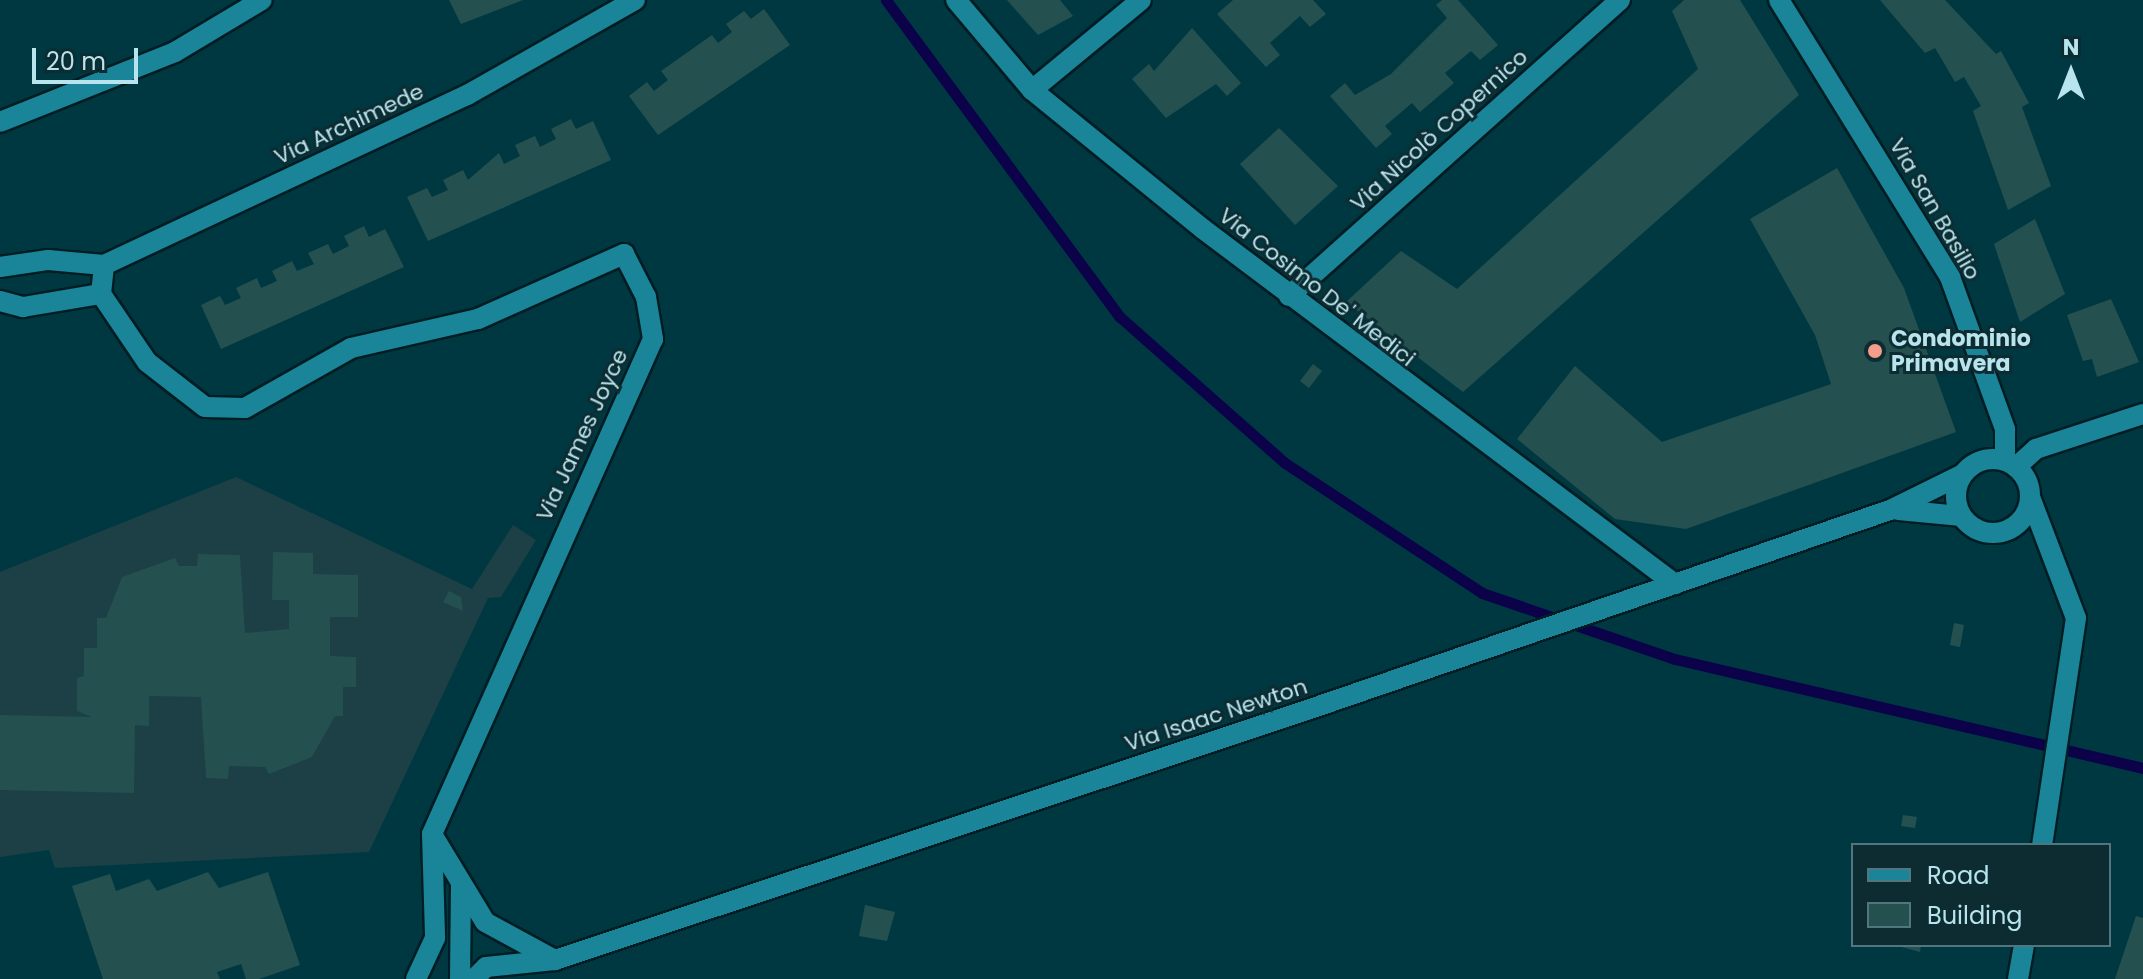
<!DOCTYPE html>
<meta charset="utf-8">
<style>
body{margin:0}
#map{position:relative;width:2143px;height:979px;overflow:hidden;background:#003842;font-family:Poppins,sans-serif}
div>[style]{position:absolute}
.built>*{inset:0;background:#1d3f46}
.stream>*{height:11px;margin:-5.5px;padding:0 5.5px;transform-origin:5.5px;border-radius:5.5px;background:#0b024a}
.building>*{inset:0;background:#24504f}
.roads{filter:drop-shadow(2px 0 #001d23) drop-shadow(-2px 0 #001d23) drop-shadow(0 2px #001d23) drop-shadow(0 -2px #001d23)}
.street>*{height:20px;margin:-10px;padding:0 10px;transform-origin:10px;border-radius:10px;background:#1a8598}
.street>.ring{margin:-10px;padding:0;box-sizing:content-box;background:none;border:20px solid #1a8598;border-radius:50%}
.dots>*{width:22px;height:22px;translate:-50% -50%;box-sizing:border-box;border:4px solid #0d2c32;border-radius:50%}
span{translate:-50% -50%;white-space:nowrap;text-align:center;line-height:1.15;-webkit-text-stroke:6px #0d2c32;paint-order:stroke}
.street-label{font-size:22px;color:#b8e4ed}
.poi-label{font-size:22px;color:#b8e4ed;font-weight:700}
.left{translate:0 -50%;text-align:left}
.legend{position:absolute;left:1851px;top:843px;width:260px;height:104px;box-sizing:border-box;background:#0d2c32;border:2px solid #51767d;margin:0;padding:10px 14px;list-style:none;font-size:24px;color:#b8e4ed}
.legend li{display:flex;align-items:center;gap:16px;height:40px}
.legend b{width:40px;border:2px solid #51767d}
.north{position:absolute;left:2031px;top:32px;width:80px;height:80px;-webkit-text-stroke:6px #0d2c32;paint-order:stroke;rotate:0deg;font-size:22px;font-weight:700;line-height:32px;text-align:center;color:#b8e4ed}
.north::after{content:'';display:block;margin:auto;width:28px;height:36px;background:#b8e4ed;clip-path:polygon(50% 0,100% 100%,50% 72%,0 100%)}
.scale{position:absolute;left:32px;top:48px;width:106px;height:36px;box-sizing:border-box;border:4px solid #b8e4ed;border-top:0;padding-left:10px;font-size:24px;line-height:28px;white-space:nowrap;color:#b8e4ed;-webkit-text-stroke:6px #0d2c32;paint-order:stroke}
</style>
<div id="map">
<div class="built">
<i style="clip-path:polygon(236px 477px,472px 589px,513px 525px,536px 540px,501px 597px,488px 598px,369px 852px,55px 868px,49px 850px,0 857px,0 572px)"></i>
</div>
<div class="stream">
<i style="left:886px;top:0;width:394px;rotate:53.6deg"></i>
<i style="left:1120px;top:317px;width:220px;rotate:41.5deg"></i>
<i style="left:1285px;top:463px;width:236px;rotate:33.4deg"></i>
<i style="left:1482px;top:593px;width:204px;rotate:18.9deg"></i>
<i style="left:1675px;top:659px;width:481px;rotate:13.1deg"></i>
</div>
<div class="building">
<i style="clip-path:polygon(449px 0,523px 0,461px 24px)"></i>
<i style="clip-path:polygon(1007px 0,1060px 0,1073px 16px,1038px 35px)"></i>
<i style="clip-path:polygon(1233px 0,1313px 0,1326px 14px,1310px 27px,1300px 16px,1270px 43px,1280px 55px,1266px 67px,1217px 14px)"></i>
<i style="clip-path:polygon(1442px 0,1458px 0,1498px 45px,1480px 60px,1471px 51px,1445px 73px,1454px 83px,1420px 112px,1412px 103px,1385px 126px,1392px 134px,1376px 148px,1330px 96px,1345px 83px,1355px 95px,1391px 74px,1447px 18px,1436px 5px)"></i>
<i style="clip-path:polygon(1684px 0,1740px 0,1799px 95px,1463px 392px,1346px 302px,1401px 251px,1457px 289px,1698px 69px,1672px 11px)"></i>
<i style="clip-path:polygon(1880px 0,1945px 0,1996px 54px,2001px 51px,2029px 103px,2022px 107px,2051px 186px,2008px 210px,1973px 111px,1981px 106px,1964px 77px,1955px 82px,1935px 48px,1925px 53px)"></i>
<i style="clip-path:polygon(764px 9px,790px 45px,658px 135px,629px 96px,647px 82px,654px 91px,668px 80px,661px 71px,712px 35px,718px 43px,732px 32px,726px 24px,744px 11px,751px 19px)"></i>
<i style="clip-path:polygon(1192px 28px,1241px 83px,1227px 96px,1216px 84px,1166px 118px,1132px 79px,1149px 64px,1154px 71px)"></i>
<i style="clip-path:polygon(571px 119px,576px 129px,593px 121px,611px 160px,428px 241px,407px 197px,427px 188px,432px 197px,448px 190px,443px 180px,463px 170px,468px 180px,499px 153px,504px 164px,520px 156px,515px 145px,535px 136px,540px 147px,556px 139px,551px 129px)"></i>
<i style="clip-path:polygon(1279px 128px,1338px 186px,1295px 225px,1240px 164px)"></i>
<i style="clip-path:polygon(1837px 168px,1904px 288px,1956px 432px,1686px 529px,1615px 519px,1517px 439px,1575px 366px,1662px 442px,1831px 384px,1815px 335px,1750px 219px)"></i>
<i style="clip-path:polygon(2035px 219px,2065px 294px,2020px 322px,1994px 244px)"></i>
<i style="clip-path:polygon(364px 226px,369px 237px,385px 229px,404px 267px,221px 349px,201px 305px,220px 296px,225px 305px,241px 298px,236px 288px,257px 278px,261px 288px,277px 281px,272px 271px,292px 261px,297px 271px,314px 264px,308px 253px,328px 244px,333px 254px,349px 246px,344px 236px)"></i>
<i style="clip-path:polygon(2111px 299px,2139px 362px,2097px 377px,2092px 359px,2083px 361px,2067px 315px)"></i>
<i style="clip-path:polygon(1313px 364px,1322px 371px,1309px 388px,1300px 381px)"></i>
<i style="clip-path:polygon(273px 552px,313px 553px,313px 574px,358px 575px,358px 617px,330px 617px,330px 656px,356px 657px,356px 687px,343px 687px,343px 716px,335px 716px,312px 757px,269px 774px,265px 767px,229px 766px,228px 779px,206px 778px,201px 697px,149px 696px,149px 726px,135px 725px,134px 793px,0 790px,0 715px,92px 717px,77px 711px,77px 678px,84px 676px,84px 648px,97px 648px,97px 618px,106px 618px,122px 577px,175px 558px,179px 566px,197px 566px,198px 554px,240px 555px,245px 633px,289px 629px,289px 600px,272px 600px)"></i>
<i style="clip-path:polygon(449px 591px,461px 597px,463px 611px,443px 602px)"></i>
<i style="clip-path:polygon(1954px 623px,1964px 625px,1960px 647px,1950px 645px)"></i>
<i style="clip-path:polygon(1903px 815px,1917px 817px,1915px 828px,1901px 826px)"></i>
<i style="clip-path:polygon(208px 872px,219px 888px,268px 872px,300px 965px,259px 979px,246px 979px,241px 964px,217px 972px,220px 979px,103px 979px,72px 886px,110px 874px,116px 891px,149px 879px,157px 891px)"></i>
<i style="clip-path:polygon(865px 905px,895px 912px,887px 941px,859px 936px)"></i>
<i style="clip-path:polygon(2136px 916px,2143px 918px,2143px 979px,2115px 979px)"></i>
<i style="clip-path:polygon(1894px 945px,1921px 945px,1920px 952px)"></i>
</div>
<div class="roads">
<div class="street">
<i style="left:956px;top:0;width:118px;rotate:49.8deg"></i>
<i style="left:1032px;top:90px;width:220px;rotate:39.1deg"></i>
<i style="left:1203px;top:229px;width:591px;rotate:36.95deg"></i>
<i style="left:1779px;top:0;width:326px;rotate:58.3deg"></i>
<i style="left:1950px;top:277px;width:162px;rotate:70.1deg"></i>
<i style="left:2005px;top:429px;width:31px;rotate:90deg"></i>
<i style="left:1032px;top:90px;width:141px;rotate:-39.5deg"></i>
<i style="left:0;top:122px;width:188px;rotate:-21.8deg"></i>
<i style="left:175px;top:52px;width:101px;rotate:-30.9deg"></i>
<i style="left:0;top:267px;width:49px;rotate:-8.3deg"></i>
<i style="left:48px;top:260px;width:56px;rotate:5.1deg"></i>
<i style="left:101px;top:294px;width:82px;rotate:55.9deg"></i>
<i style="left:147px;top:362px;width:73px;rotate:37.8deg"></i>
<i style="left:205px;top:407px;width:40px;rotate:1.4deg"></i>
<i style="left:245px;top:408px;width:122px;rotate:-29.5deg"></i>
<i style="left:351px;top:348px;width:130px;rotate:-12.9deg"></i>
<i style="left:478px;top:319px;width:160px;rotate:-24deg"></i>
<i style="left:624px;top:254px;width:48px;rotate:62.9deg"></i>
<i style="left:646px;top:297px;width:43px;rotate:80.5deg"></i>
<i style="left:653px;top:339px;width:542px;rotate:114.06deg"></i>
<i style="left:432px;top:834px;width:104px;rotate:88.3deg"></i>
<i style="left:435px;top:938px;width:45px;rotate:114.9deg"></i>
<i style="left:101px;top:294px;width:29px;rotate:-84deg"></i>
<i style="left:104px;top:265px;width:401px;rotate:-25.1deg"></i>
<i style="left:467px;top:95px;width:193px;rotate:-29.5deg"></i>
<i style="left:1289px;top:296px;width:444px;rotate:-41.8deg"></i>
<i style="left:0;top:301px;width:24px;rotate:15deg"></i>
<i style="left:23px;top:307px;width:79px;rotate:-9.5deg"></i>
<i class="ring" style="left:1956px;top:459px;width:54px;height:54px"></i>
<i style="left:2016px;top:467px;width:27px;rotate:-42deg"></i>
<i style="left:2036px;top:449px;width:113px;rotate:-18.1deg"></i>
<i style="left:2030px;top:497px;width:129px;rotate:69.2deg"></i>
<i style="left:2076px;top:618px;width:230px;rotate:98.5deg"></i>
<i style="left:1898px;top:510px;width:62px;rotate:5.5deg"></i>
<i style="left:433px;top:836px;width:100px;rotate:58.8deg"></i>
<i style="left:485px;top:922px;width:80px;rotate:28.5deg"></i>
<i style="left:460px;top:979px;width:96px;rotate:-89.4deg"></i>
<i style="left:474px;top:979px;width:17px;rotate:-45deg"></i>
<i style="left:486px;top:967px;width:69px;rotate:-5.8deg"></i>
<i style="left:555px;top:960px;width:796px;rotate:-18.39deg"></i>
<i style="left:1310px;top:709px;width:613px;rotate:-18.94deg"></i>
<i style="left:1890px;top:510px;width:79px;rotate:-26.2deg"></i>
<i style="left:2018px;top:979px;width:35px;rotate:-80deg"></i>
</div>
</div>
<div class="dots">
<i style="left:1875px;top:351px;background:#f49d8a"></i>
</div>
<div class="street-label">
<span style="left:349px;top:124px;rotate:-25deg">Via Archimede</span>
<span style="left:1439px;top:130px;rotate:-42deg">Via Nicolò Copernico</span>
<span style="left:1935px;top:209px;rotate:60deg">Via San Basilio</span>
<span style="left:1317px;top:287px;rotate:38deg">Via Cosimo De' Medici</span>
<span style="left:582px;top:435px;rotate:-65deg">Via James Joyce</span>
<span style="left:1216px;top:715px;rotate:-18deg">Via Isaac Newton</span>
</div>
<div class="poi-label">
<span class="left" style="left:1891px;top:351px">Condominio<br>Primavera</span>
</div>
<ul class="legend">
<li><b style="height:10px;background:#1a8598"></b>Road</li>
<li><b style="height:22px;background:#24504f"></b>Building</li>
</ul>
<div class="north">N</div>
<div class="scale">20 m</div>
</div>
